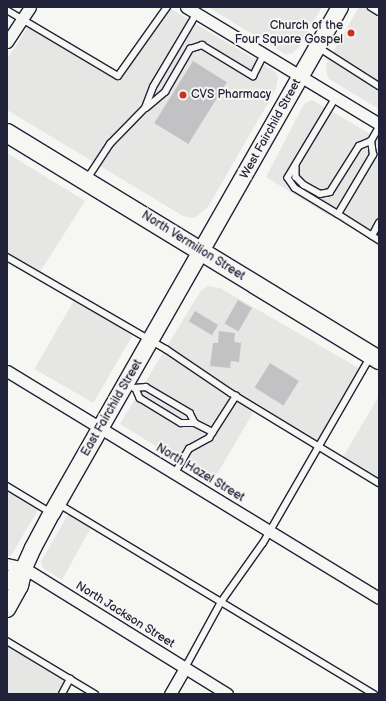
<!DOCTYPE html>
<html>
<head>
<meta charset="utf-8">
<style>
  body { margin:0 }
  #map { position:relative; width:386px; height:701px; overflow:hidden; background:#f6f6f2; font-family:"Balsamiq Sans",sans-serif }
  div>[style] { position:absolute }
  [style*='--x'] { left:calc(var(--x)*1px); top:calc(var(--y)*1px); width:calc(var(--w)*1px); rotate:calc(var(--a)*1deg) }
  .built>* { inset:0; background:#e6e6e4; transform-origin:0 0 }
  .building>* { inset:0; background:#c2c2c4; transform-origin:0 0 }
  .roads { filter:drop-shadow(1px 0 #22223b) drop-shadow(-1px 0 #22223b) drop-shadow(0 1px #22223b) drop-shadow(0 -1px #22223b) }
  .lane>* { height:5.5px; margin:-2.75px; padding:0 2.75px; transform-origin:2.75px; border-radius:2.75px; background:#f6f6f2 }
  .street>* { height:11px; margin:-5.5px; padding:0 5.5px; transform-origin:5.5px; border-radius:5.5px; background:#f6f6f2 }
  .secondary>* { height:16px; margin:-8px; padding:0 8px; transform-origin:8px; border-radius:8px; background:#f6f6f2 }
  .primary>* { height:18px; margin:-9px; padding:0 9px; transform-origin:9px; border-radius:9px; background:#f6f6f2 }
  .dots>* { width:11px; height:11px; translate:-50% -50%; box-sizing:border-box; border:2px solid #f6f6f2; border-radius:50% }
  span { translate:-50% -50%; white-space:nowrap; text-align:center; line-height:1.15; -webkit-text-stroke:4px #f6f6f2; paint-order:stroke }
  .poi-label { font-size:12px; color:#22223b }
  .right { translate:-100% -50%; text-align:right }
  .left { translate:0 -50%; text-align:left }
  .street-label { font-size:12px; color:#22223b }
  .frame { position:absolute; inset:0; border:8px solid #22223b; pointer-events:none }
</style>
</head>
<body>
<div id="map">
  <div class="built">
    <div style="clip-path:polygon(168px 7px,276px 72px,278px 78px,276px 89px,208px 207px,194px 218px,183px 216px,7px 110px,7px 59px,30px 24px,118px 76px)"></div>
    <div style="clip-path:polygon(208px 7px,322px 7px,300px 46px,293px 53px,285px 54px)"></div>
    <div style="clip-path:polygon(359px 7px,379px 7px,379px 109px,329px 79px,327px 75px,326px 64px)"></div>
    <div style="clip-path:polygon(312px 100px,379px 139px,379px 240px,343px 219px,333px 218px,266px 177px,304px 104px)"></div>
    <div style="clip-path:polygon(7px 153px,85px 201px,38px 275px,7px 257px)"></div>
    <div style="clip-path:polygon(208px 286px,220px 288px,364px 371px,320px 448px,256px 408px,211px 484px,182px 462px,120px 424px,200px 292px)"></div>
    <div style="left:76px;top:297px;width:68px;height:83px;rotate:30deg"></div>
    <div style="clip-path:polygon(379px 396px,379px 483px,341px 460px)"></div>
    <div style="clip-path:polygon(7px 486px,40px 506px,11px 556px,7px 556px)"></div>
    <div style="clip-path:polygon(70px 511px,93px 524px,62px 580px,43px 568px,41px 562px)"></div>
    <div style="clip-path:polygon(7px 641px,70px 679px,62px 694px,7px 694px)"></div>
  </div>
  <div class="building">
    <div style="left:193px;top:61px;width:40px;height:73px;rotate:32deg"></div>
    <div style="left:238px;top:300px;width:16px;height:27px;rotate:30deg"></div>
    <div style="left:195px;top:311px;width:27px;height:12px;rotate:31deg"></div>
    <div style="clip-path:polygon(219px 331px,235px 333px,234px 342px,241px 343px,239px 362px,231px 361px,230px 368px,210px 366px,213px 343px,218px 343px)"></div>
    <div style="left:270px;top:363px;width:34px;height:29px;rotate:32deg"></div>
  </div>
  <div class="roads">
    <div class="lane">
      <div style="--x:371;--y:7;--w:9;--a:32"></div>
      <div style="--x:7;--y:10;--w:129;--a:30.7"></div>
      <div style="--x:118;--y:76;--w:85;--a:-54.6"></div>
      <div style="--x:318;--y:47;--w:72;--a:32.6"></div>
      <div style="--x:336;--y:98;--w:93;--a:121"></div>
      <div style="--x:288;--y:178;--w:12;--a:55"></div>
      <div style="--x:295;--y:188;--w:50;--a:31.2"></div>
      <div style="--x:338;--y:214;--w:69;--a:-59.3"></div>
      <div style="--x:373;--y:155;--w:14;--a:-98"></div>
      <div style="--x:371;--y:141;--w:16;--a:-60"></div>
      <div style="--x:146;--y:108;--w:25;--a:-40"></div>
      <div style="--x:165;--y:92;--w:50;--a:-59.8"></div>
      <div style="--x:190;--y:49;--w:13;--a:-18"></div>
      <div style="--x:202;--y:45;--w:60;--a:31.3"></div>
      <div style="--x:253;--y:76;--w:25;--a:-63"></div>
      <div style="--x:296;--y:165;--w:12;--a:90"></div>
      <div style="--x:296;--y:177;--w:11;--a:45"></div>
      <div style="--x:304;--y:185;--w:18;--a:29"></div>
      <div style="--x:320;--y:194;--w:10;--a:-11"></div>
      <div style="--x:330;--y:192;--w:54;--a:-57.8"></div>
      <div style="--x:359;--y:146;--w:13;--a:-23"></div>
      <div style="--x:87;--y:179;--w:42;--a:-56.7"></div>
      <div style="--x:110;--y:144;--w:50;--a:-45.8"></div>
      <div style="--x:145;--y:108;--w:22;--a:-69"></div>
      <div style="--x:153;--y:87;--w:86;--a:-59.3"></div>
      <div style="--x:338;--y:214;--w:49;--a:32.4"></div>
      <div style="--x:372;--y:236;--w:15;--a:-62"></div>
      <div style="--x:7;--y:257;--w:184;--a:30.1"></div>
      <div style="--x:166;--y:349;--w:78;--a:34.1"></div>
      <div style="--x:231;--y:393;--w:173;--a:31.3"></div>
      <div style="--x:134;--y:388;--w:12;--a:-5"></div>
      <div style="--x:146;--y:387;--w:51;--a:30.6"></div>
      <div style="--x:190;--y:413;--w:11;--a:63"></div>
      <div style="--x:136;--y:389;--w:10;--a:66"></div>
      <div style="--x:140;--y:398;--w:48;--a:31.4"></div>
      <div style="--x:181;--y:423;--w:14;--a:0"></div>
      <div style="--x:195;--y:423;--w:20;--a:27"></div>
      <div style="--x:175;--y:473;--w:28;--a:-60"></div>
      <div style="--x:189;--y:449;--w:23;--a:-29"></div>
      <div style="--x:209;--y:438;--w:50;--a:-57.3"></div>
      <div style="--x:7;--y:486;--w:50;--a:31.2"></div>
      <div style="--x:59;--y:504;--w:368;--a:31.1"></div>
      <div style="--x:7;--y:641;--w:103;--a:31.1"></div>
      <div style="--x:185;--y:668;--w:75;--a:-61.4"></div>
      <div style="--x:221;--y:602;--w:72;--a:-54.6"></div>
      <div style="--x:263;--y:543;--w:214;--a:-60"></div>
      <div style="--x:62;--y:694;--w:17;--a:-62"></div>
    </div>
    <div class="street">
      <div style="--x:186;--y:7;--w:226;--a:31.2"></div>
      <div style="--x:7;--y:42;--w:42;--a:-56.7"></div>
      <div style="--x:7;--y:371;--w:436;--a:31.4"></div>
      <div style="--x:7;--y:564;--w:17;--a:13"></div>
      <div style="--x:24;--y:568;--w:239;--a:31.8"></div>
      <div style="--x:170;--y:694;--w:30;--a:-60"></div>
    </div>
    <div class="secondary">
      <div style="--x:7;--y:582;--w:22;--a:-39"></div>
      <div style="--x:7;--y:609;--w:26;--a:-61"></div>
      <div style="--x:20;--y:586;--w:18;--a:-77"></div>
      <div style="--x:24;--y:568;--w:22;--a:-66"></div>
      <div style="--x:33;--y:548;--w:40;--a:-62"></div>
      <div style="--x:52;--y:513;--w:582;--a:-60.35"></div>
    </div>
    <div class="primary">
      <div style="--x:7;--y:133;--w:436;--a:31.4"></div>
    </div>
  </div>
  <div class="dots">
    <div style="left:351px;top:33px;background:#c8321e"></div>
    <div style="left:183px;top:95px;background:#c8321e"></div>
  </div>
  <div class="poi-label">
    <span class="right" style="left:343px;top:33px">Church of the<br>Four Square Gospel</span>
    <span class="left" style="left:191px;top:95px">CVS Pharmacy</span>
  </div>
  <div class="street-label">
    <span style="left:271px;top:129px;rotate:-61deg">West Fairchild Street</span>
    <span style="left:193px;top:246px;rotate:32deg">North Vermilion Street</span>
    <span style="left:112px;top:408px;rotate:-60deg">East Fairchild Street</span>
    <span style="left:200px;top:473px;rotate:31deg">North Hazel Street</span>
    <span style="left:125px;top:615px;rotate:32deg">North Jackson Street</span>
  </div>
  <div class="frame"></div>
</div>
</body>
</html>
